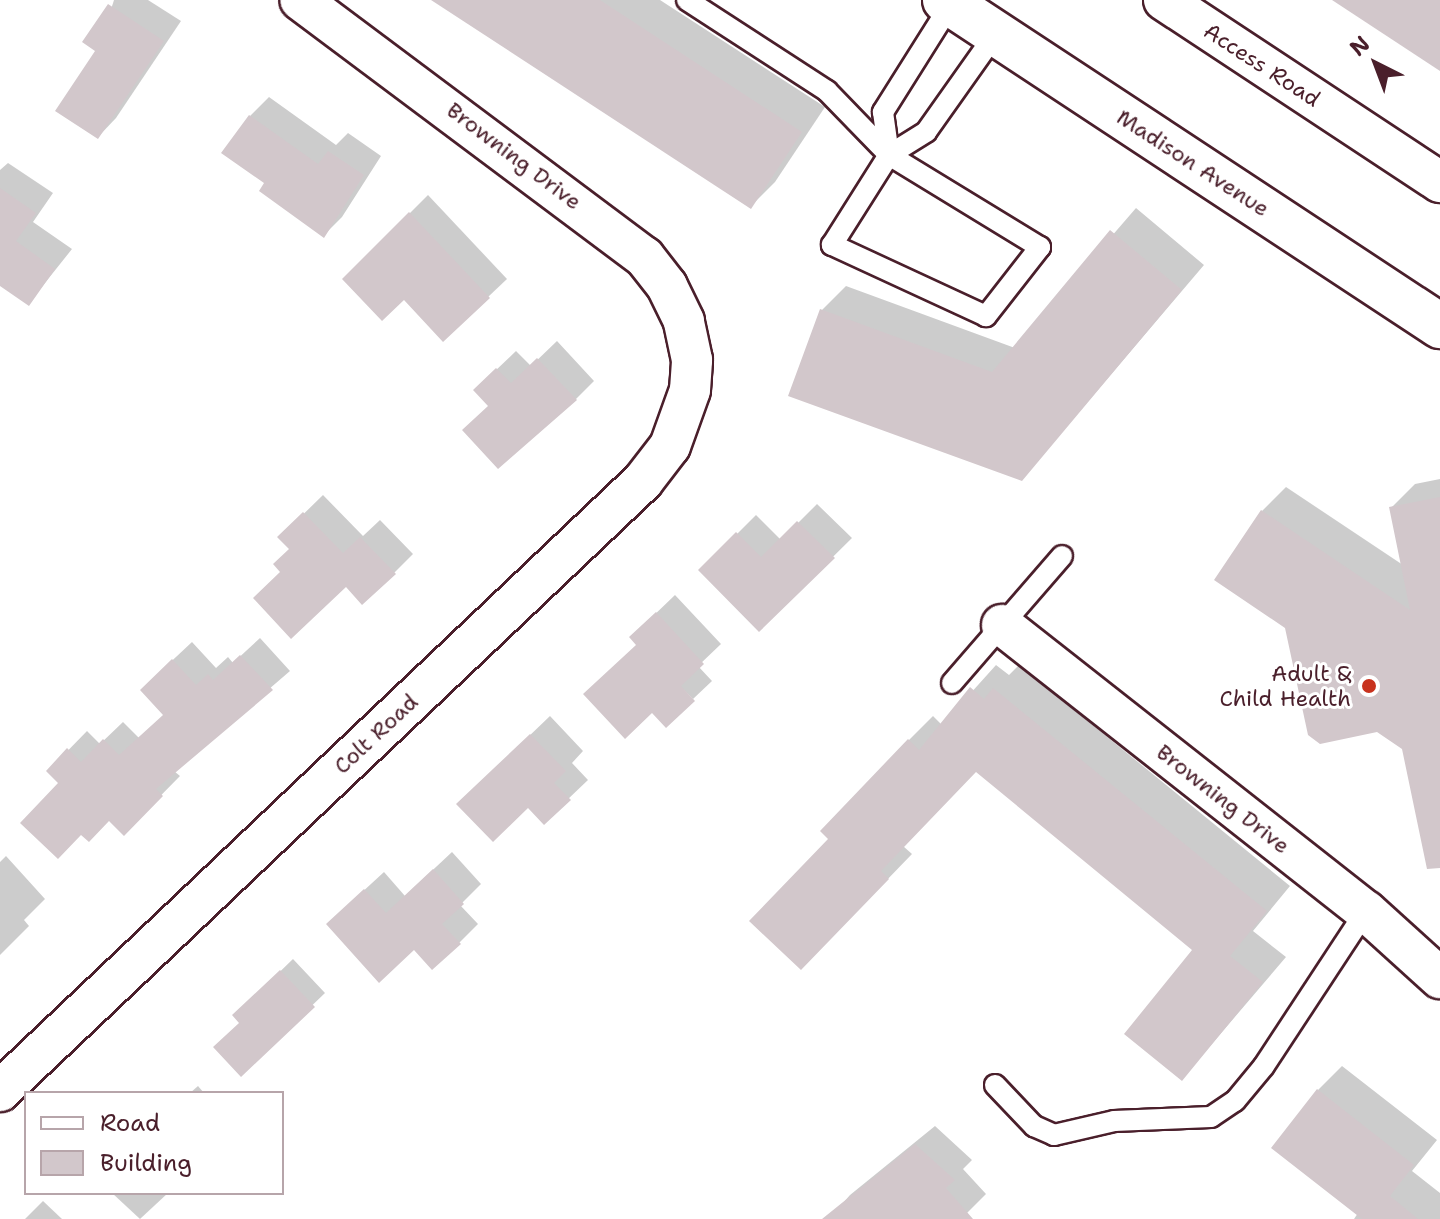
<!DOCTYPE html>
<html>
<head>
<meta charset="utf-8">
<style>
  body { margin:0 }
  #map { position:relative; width:1440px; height:1219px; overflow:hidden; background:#fff; font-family:"Shantell Sans",sans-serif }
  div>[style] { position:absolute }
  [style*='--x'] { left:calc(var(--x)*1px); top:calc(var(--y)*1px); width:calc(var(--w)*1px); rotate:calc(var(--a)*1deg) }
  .shadow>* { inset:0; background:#0003 }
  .building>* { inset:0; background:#d2c7cb }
  .roads { filter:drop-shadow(2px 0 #4a1f2b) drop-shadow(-2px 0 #4a1f2b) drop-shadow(0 2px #4a1f2b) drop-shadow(0 -2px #4a1f2b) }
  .lane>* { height:20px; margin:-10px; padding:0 10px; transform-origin:10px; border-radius:10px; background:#fff }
  .street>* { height:40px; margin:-20px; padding:0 20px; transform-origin:20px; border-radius:20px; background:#fff }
  .secondary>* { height:44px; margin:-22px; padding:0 22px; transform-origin:22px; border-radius:22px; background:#fff }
  .dots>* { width:22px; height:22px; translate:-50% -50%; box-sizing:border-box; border:4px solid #fff; border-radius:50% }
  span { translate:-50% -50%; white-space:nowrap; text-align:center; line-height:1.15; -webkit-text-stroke:6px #fff; paint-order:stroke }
  .street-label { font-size:22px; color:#4a1f2b }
  .poi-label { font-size:22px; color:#4a1f2b }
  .right { translate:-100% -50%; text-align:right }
  .legend { position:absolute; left:24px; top:1091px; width:260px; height:104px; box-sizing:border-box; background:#fff; border:2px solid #b7a5aa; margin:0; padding:10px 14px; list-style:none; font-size:24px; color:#4a1f2b }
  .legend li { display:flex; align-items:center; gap:16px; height:40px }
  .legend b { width:40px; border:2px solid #b7a5aa }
  .north { position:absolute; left:1336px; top:24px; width:80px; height:80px; -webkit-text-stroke:6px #fff; paint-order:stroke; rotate:318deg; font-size:22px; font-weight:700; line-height:32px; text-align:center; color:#4a1f2b }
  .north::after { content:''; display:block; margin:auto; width:28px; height:36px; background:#4a1f2b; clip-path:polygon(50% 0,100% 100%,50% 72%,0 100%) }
</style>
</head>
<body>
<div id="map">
  <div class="shadow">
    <div style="clip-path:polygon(114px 0,148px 0,181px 21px,116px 118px,98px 137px,98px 50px)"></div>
    <div style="clip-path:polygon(461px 0,660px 0,825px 107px,775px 182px,751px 206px)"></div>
    <div style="clip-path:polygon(269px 97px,336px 145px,348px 133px,381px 156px,342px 217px,324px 235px,250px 116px)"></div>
    <div style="clip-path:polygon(8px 163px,53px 193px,33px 222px,72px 249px,29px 303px,0 284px,0 170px)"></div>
    <div style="clip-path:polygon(428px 195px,507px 279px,488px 297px,404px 297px,344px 279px)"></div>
    <div style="clip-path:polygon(1136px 208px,1204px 265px,1022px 479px,822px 310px,846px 286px,1015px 348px)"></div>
    <div style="clip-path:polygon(557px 341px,594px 381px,576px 399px,490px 406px,494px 372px,516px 351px,531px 366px)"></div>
    <div style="clip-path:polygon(1440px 479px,1440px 855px,1404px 748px,1262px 511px,1286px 487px,1403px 565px,1391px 508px,1415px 484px)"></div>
    <div style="clip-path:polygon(323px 495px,363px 536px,380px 520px,413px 554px,394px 573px,346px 584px,283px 572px,291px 549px,280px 537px)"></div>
    <div style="clip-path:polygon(817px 504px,852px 538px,760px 629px,701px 570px,756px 515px,781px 540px)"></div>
    <div style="clip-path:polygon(675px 595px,721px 644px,698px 666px,712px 681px,693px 699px,638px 644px,650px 619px)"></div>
    <div style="clip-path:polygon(260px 638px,290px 671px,174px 771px,180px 776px,124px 833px,109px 819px,81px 832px,60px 783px,48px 771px,87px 731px,100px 744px,123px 722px,139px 738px,165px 714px,161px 671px,192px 642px,216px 668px,228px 657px,233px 663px)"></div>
    <div style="clip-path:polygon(996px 665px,1009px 675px,1019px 665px,1290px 886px,1253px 931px,1286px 957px,1182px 1079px,1194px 950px,977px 770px,903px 846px,912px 854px,825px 944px,831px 839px,909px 740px,933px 716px,942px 725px)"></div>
    <div style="clip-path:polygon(550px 716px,583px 751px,572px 763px,588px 780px,544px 822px,528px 805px,478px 785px)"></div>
    <div style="clip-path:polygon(452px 852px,481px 884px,460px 905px,478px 924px,459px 943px,414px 948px,347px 906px,384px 872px,405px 896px)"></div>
    <div style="clip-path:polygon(6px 856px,45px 899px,24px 920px,29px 926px,0 955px,0 862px)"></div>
    <div style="clip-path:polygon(293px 959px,325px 993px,241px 1074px,241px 1023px,234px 1016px)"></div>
    <div style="clip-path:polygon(1342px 1066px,1437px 1140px,1412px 1171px,1440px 1193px,1440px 1219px,1354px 1219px,1358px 1213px,1318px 1090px)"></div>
    <div style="clip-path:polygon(198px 1086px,204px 1093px,190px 1093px)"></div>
    <div style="clip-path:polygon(935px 1126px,972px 1160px,963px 1169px,986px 1194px,967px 1213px,960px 1219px,829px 1219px,850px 1195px)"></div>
    <div style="clip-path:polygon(112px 1193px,168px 1193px,140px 1219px)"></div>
    <div style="clip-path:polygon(43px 1201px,62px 1219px,25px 1219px)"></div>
  </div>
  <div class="building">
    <div style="clip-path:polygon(431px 0,600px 0,802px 132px,751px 209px)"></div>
    <div style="clip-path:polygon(1332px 0,1440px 0,1440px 71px)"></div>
    <div style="clip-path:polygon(108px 4px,164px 41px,98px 139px,55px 111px,95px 51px,82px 42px)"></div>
    <div style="clip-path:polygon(249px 115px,318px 164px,328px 151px,364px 175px,324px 238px,259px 191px,264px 183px,221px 153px)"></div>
    <div style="clip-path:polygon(0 188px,36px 213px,16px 241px,55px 269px,29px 306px,0 286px)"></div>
    <div style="clip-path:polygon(409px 212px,490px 298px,443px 342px,404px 300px,382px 321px,342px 279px)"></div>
    <div style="clip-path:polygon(1110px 230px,1182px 290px,1022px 481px,788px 396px,820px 309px,992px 372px)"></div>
    <div style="clip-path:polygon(537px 358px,577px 400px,498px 469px,462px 430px,488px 406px,473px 390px,496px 368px,511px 383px)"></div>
    <div style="clip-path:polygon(1440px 497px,1440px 868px,1427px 869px,1402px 749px,1377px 732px,1320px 744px,1308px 735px,1285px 628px,1214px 580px,1261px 510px,1410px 610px,1389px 507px)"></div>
    <div style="clip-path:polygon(303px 512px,343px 553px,360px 537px,396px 574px,362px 605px,346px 587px,291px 639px,253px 598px,280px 572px,273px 564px,289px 549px,277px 537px)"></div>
    <div style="clip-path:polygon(797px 521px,835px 558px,759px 632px,698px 570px,736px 532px,761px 557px)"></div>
    <div style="clip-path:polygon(656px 612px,704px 664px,681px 686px,695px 701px,666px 728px,652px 713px,625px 739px,583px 694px,636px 645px,629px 637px)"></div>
    <div style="clip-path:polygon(240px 655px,273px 690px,156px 789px,163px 796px,124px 836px,109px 821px,89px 842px,81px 835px,58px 859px,20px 823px,58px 783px,46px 771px,67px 748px,81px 762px,103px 739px,119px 755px,163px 715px,140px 690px,172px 659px,196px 685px,208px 674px,213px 680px)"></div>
    <div style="clip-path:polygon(970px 687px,984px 699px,993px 688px,1267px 911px,1230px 956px,1263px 982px,1182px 1081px,1124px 1034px,1192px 950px,976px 772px,881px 871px,889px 879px,801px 970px,749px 921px,828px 839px,820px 831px,908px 739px,919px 750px)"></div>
    <div style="clip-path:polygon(530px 734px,566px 771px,554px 783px,571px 800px,544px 825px,528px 808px,493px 842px,456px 804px)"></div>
    <div style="clip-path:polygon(433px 869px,464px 904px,442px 924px,461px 944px,432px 970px,414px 950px,379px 983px,326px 924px,364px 889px,386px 913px)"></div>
    <div style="clip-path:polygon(280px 970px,315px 1007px,241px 1077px,213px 1047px,239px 1023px,232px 1015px)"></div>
    <div style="clip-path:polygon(1317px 1089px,1414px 1165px,1390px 1196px,1418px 1219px,1362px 1219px,1271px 1148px)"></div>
    <div style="clip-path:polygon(915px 1144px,955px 1180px,946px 1188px,973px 1219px,822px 1219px)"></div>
  </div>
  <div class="roads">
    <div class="lane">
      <div style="--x:687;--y:0;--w:167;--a:33"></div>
      <div style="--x:827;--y:91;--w:89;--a:45.9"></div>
      <div style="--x:889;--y:155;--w:177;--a:31.4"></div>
      <div style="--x:1040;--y:247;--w:88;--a:128"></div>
      <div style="--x:986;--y:316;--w:170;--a:-155.2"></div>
      <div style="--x:832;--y:245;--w:107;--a:-57.7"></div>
      <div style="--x:951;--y:4;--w:128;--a:122.2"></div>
      <div style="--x:883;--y:112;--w:43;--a:82.1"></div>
      <div style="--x:889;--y:155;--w:44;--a:-31.9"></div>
      <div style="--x:926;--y:132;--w:121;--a:-54.7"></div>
      <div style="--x:952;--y:683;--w:168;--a:-49.1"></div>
      <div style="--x:995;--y:1085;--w:57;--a:46.4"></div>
      <div style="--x:1034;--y:1126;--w:22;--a:24"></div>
      <div style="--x:1054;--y:1135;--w:62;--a:-13.1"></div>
      <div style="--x:1114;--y:1121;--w:97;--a:-2.4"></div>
      <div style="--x:1211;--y:1117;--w:29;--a:-34"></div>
      <div style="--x:1235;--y:1101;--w:45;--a:-50.4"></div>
      <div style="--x:1264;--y:1066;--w:186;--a:-56.7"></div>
    </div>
    <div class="street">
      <div style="--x:1164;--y:0;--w:331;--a:33.4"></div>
      <div style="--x:1002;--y:625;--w:463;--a:38.2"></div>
      <div style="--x:1366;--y:911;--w:100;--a:42.2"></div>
      <div style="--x:0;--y:1091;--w:886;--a:-43.49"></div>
      <div style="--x:643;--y:481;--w:44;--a:-52.4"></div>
      <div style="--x:670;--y:446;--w:59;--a:-70.3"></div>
      <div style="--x:690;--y:390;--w:30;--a:-86"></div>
      <div style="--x:692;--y:360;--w:40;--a:-102"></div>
      <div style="--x:684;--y:321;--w:39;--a:-116"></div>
      <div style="--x:667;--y:286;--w:37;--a:-128"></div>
      <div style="--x:644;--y:257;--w:429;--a:-143.2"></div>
    </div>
    <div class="secondary">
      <div style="--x:945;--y:0;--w:593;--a:33.37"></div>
    </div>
  </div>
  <div class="dots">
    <div style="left:1369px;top:686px;background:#c8321e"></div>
  </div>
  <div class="street-label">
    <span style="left:1262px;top:65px;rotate:33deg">Access Road</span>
    <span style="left:514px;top:156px;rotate:37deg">Browning Drive</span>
    <span style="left:1193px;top:163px;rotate:33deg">Madison Avenue</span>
    <span style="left:376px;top:734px;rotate:-43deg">Colt Road</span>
    <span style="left:1223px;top:799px;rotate:38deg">Browning Drive</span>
  </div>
  <div class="poi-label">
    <span class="right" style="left:1351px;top:686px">Adult &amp;<br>Child Health</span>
  </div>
  <ul class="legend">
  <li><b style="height:10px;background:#fff"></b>Road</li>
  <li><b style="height:22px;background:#d2c7cb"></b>Building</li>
  </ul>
  <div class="north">N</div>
</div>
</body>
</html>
